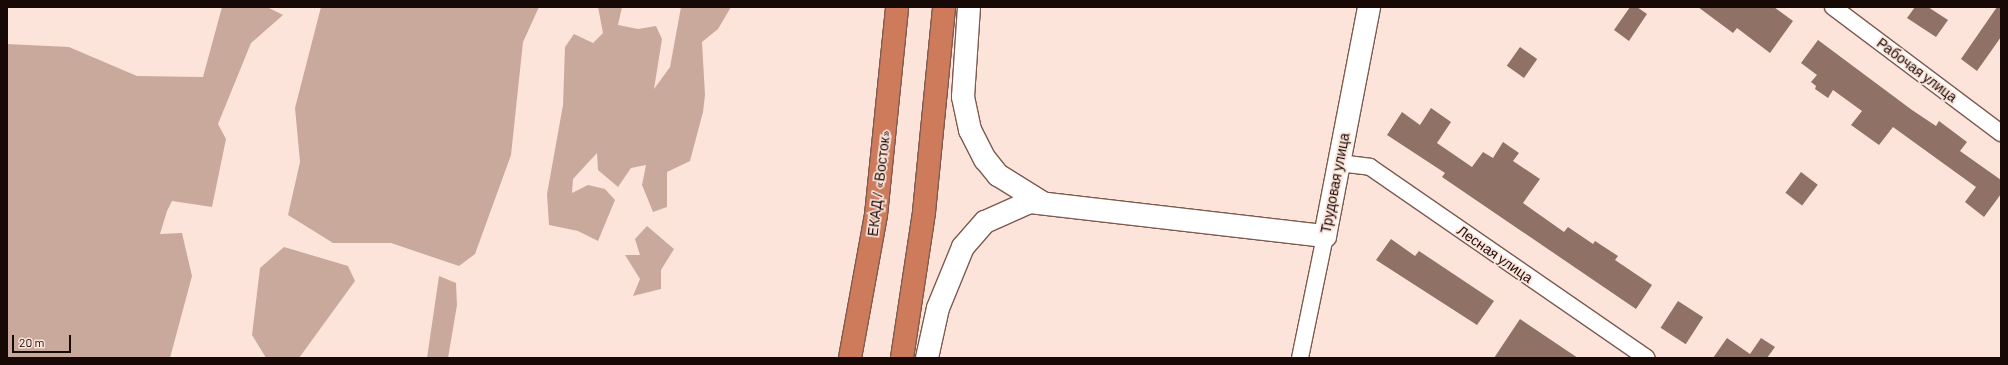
<!DOCTYPE html>
<html>
<head>
<meta charset="utf-8">
<style>
  body { margin:0 }
  #map { position:relative; width:2008px; height:365px; overflow:hidden; background:#fde4db; font-family:Barlow,sans-serif }
  div>[style] { position:absolute }
  [style*='--x'] { left:calc(var(--x)*1px); top:calc(var(--y)*1px); width:calc(var(--w)*1px); rotate:calc(var(--a)*1deg) }
  .forest>* { inset:0; background:#caa99d }
  .building>* { inset:0; background:#907166; transform-origin:0 0 }
  .roads { filter:drop-shadow(1px 0 #7d5a4e) drop-shadow(-1px 0 #7d5a4e) drop-shadow(0 1px #7d5a4e) drop-shadow(0 -1px #7d5a4e) }
  .street>* { height:16px; margin:-8px; padding:0 8px; transform-origin:8px; border-radius:8px; background:#fff }
  .secondary>* { height:22px; margin:-11px; padding:0 11px; transform-origin:11px; border-radius:11px; background:#fff }
  .highway>* { height:22px; margin:-11px; padding:0 11px; transform-origin:11px; border-radius:11px; background:#ce7b5c }
  span { translate:-50% -50%; white-space:nowrap; text-align:center; line-height:1.15; -webkit-text-stroke:3.5px #fde4db; paint-order:stroke }
  .street-label { font-size:14px; color:#170a06 }
  .frame { position:absolute; inset:0; border:8px solid #170a06; pointer-events:none }
  .scale { position:absolute; left:12px; top:335px; width:59px; height:18px; box-sizing:border-box; border:2px solid #170a06; border-top:0; padding-left:5px; font-size:12px; line-height:14px; white-space:nowrap; color:#170a06; -webkit-text-stroke:3px #fde4db; paint-order:stroke }
</style>
</head>
<body>
<div id="map">
  <div class="forest">
    <div style="clip-path:polygon(222px 7px,267px 7px,283px 15px,251px 43px,218px 124px,226px 139px,212px 207px,172px 201px,167px 211px,160px 234px,182px 233px,192px 276px,170px 358px,7px 358px,7px 44px,69px 47px,137px 76px,203px 77px)"></div>
    <div style="clip-path:polygon(321px 7px,539px 7px,523px 42px,511px 155px,475px 254px,459px 266px,391px 243px,333px 243px,288px 215px,300px 162px,295px 108px)"></div>
    <div style="clip-path:polygon(598px 7px,622px 7px,618px 25px,638px 29px,656px 26px,662px 39px,654px 89px,670px 67px,681px 7px,731px 7px,718px 29px,702px 42px,705px 95px,703px 112px,690px 161px,667px 172px,667px 207px,653px 212px,642px 185px,646px 165px,631px 168px,618px 187px,598px 170px,597px 153px,573px 179px,572px 193px,588px 185px,605px 189px,615px 200px,598px 241px,578px 231px,549px 225px,547px 194px,563px 105px,565px 47px,574px 34px,593px 43px,603px 33px)"></div>
    <div style="clip-path:polygon(647px 226px,674px 249px,661px 270px,661px 289px,633px 296px,640px 279px,625px 255px,640px 255px,635px 239px)"></div>
    <div style="clip-path:polygon(284px 247px,348px 266px,355px 281px,299px 358px,266px 358px,252px 335px,260px 268px)"></div>
    <div style="clip-path:polygon(439px 276px,456px 283px,457px 305px,448px 358px,427px 358px)"></div>
  </div>
  <div class="building">
    <div style="clip-path:polygon(1630px 7px,1637px 7px,1647px 14px,1629px 41px,1614px 30px)"></div>
    <div style="clip-path:polygon(1698px 7px,1774px 7px,1793px 21px,1770px 53px,1737px 28px,1733px 33px)"></div>
    <div style="clip-path:polygon(1915px 7px,1928px 7px,1948px 20px,1936px 37px,1907px 18px)"></div>
    <div style="clip-path:polygon(1997px 7px,2001px 7px,2001px 37px,1977px 71px,1961px 59px)"></div>
    <div style="clip-path:polygon(1818px 40px,1912px 110px,1936px 126px,1939px 121px,1967px 142px,1960px 151px,2001px 180px,2001px 194px,1984px 217px,1965px 202px,1976px 187px,1893px 127px,1879px 145px,1851px 125px,1862px 111px,1833px 90px,1828px 98px,1815px 89px,1816px 86px,1811px 82px,1817px 75px,1801px 63px)"></div>
    <div style="left:1520px;top:47px;width:21px;height:23px;rotate:35deg"></div>
    <div style="clip-path:polygon(1431px 108px,1451px 122px,1437px 143px,1472px 167px,1483px 152px,1493px 158px,1503px 142px,1519px 153px,1513px 161px,1540px 179px,1523px 203px,1564px 232px,1568px 227px,1593px 244px,1595px 241px,1618px 256px,1615px 260px,1652px 285px,1636px 309px,1442px 177px,1445px 173px,1387px 135px,1402px 112px,1420px 125px)"></div>
    <div style="left:1801px;top:172px;width:21px;height:26px;rotate:37deg"></div>
    <div style="clip-path:polygon(1391px 239px,1415px 256px,1419px 251px,1494px 301px,1477px 325px,1376px 260px)"></div>
    <div style="left:1678px;top:301px;width:30px;height:32px;rotate:33deg"></div>
    <div style="clip-path:polygon(1520px 319px,1563px 348px,1578px 358px,1494px 358px)"></div>
    <div style="clip-path:polygon(1727px 338px,1750px 354px,1761px 338px,1775px 347px,1767px 358px,1713px 358px)"></div>
  </div>
  <div class="roads">
    <div class="street">
      <div style="--x:1833;--y:7;--w:210;--a:36.9"></div>
      <div style="--x:1339;--y:163;--w:31;--a:7"></div>
      <div style="--x:1370;--y:167;--w:336;--a:34.6"></div>
      <div style="--x:1300;--y:358;--w:125;--a:-78.4"></div>
    </div>
    <div class="secondary">
      <div style="--x:969;--y:7;--w:90;--a:93.8"></div>
      <div style="--x:963;--y:97;--w:34;--a:78"></div>
      <div style="--x:970;--y:130;--w:33;--a:63"></div>
      <div style="--x:985;--y:159;--w:21;--a:51"></div>
      <div style="--x:998;--y:175;--w:53;--a:31.9"></div>
      <div style="--x:927;--y:358;--w:51;--a:-77.6"></div>
      <div style="--x:938;--y:308;--w:66;--a:-67.7"></div>
      <div style="--x:963;--y:247;--w:33;--a:-49"></div>
      <div style="--x:985;--y:222;--w:49;--a:-24"></div>
      <div style="--x:1030;--y:202;--w:297;--a:6.6"></div>
      <div style="--x:1325;--y:236;--w:233;--a:-79.1"></div>
    </div>
    <div class="highway">
      <div style="--x:850;--y:358;--w:145;--a:-79.7"></div>
      <div style="--x:876;--y:215;--w:209;--a:-84.2"></div>
      <div style="--x:902;--y:358;--w:148;--a:-81.4"></div>
      <div style="--x:924;--y:212;--w:206;--a:-84.4"></div>
    </div>
  </div>
  <div class="street-label">
    <span style="left:1917px;top:70px;rotate:37deg">Рабочая улица</span>
    <span style="left:879px;top:183px;rotate:-83deg">ЕКАД / «Восток»</span>
    <span style="left:1335px;top:183px;rotate:-79deg">Трудовая улица</span>
    <span style="left:1495px;top:254px;rotate:35deg">Лесная улица</span>
  </div>
  <div class="frame"></div>
  <div class="scale">20 m</div>
</div>
</body>
</html>
